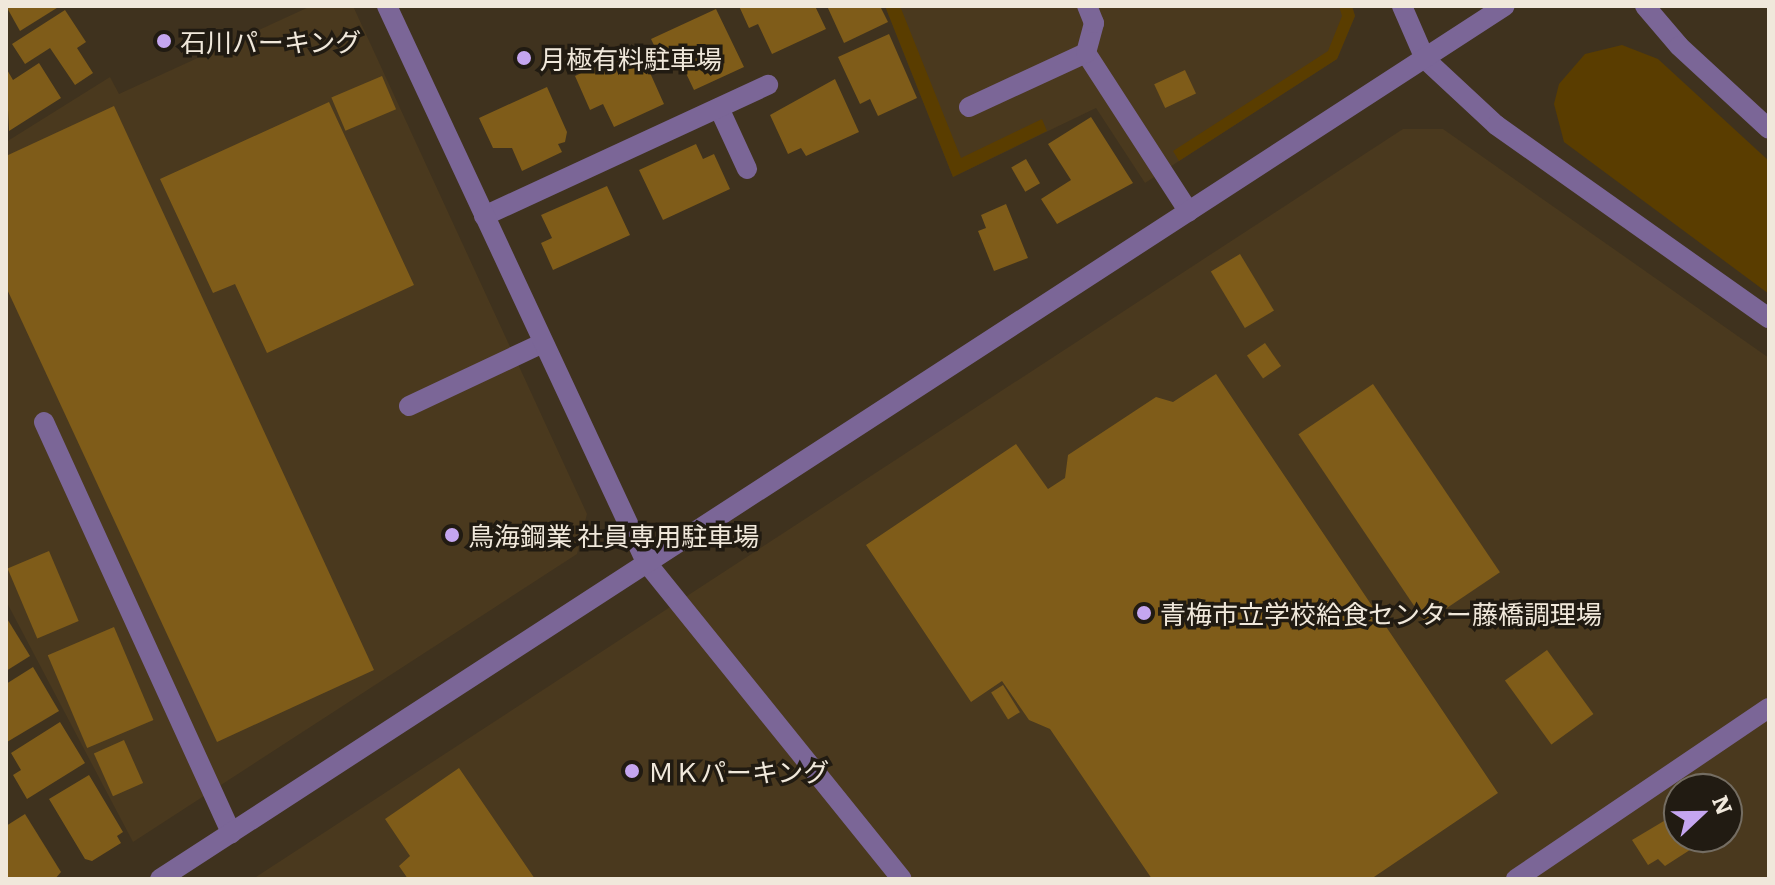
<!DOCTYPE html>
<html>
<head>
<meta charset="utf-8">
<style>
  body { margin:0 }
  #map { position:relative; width:1775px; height:885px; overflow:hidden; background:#3f321e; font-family:Literata,"Noto Sans JP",serif }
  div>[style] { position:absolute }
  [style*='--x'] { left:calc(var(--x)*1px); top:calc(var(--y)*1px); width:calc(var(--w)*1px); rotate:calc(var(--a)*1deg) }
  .built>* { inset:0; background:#4a391e }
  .green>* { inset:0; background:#5a3d00 }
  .building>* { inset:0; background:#7f5c19; transform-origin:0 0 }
  .service>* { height:20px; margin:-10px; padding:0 10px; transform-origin:10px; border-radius:10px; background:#7b6697 }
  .minor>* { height:20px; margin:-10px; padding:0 10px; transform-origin:10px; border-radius:10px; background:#7b6697 }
  .tertiary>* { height:20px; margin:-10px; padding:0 10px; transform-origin:10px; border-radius:10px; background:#7b6697 }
  .dots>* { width:22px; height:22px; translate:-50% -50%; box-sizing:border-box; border:4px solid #211b12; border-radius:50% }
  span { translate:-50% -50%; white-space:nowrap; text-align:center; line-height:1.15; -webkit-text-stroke:7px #211b12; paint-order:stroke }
  .poi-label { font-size:26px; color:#f0e8db }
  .left { translate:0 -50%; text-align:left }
  .frame { position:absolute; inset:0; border:8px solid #f0e8db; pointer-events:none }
  .north { position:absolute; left:1663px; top:773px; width:80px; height:80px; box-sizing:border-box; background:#211b12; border:2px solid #746d62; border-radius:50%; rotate:68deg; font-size:22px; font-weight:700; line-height:32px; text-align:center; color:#f0e8db }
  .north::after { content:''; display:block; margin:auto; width:28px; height:36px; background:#c5a6f0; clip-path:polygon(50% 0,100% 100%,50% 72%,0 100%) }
</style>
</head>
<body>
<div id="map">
  <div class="built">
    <div style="clip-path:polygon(311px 6px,353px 6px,587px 514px,577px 554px,133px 842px,6px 601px,6px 142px,110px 77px,119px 94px)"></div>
    <div style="clip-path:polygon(885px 6px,1352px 6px,1355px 16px,1337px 59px,1145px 183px,1096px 108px,953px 177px)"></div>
    <div style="clip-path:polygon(evenodd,1403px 129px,1443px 129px,1769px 358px,1769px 879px,253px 879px,1403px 129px,1679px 789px,1727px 789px,1727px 837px,1679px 837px,1679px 789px)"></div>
  </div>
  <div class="green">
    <div style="clip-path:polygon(885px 6px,900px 6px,961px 158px,1042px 119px,1047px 131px,953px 177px)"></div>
    <div style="clip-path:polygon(1339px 6px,1352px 6px,1355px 16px,1337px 59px,1179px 161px,1173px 151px,1328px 51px,1342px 16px)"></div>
    <div style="clip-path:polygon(1622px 45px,1658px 59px,1769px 161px,1769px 294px,1564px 142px,1554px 104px,1559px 84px,1585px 54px)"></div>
  </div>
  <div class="building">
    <div style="clip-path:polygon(6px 6px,60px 6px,20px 31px)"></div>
    <div style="clip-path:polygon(739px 6px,815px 6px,826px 29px,772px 54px,758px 24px,749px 28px)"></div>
    <div style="clip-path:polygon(827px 6px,880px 6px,888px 22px,844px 43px)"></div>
    <div style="clip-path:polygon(716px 9px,744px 67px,694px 90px,682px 65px,667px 72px,651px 39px)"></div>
    <div style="clip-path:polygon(65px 10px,86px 42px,77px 48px,93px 73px,75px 85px,50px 48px,25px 64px,12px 44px)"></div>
    <div style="clip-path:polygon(889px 34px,917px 98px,878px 116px,870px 99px,860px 104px,838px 57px)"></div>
    <div style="clip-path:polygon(638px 46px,664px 104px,614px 127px,603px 104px,590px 110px,575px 76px)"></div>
    <div style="clip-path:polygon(39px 63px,61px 98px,9px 131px,6px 68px,13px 80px)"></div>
    <div style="left:1185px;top:70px;width:26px;height:34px;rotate:65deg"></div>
    <div style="left:382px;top:76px;width:36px;height:55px;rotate:67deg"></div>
    <div style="clip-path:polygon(835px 79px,859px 132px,806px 156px,801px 148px,788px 154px,770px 115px)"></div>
    <div style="clip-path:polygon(547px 87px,567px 132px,565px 142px,558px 144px,562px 152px,522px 171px,512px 148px,493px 148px,479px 118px)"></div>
    <div style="clip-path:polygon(329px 102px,414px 285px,267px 353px,235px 284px,213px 293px,160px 179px)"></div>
    <div style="clip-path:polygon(114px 106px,374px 670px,217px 742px,6px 287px,6px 156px)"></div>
    <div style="clip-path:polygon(1091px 117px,1133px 183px,1057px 224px,1041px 199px,1071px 180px,1048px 144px)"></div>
    <div style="clip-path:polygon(696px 144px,703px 159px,714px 154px,730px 189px,663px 220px,639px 170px)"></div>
    <div style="left:1026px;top:159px;width:28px;height:17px;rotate:60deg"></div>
    <div style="clip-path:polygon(607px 186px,630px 235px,553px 270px,541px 243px,552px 238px,541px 215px)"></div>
    <div style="clip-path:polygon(1006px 204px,1028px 258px,994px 271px,978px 231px,986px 228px,981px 215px)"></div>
    <div style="left:1240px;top:254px;width:66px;height:34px;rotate:59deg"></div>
    <div style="left:1265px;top:343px;width:28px;height:22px;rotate:55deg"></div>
    <div style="clip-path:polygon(1216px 374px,1498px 793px,1371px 879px,1152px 879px,1050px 729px,1029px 720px,1002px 681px,971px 702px,866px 545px,1016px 444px,1048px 489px,1065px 478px,1068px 455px,1156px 397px,1173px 402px)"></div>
    <div style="left:1373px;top:384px;width:227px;height:90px;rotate:56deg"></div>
    <div style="left:49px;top:551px;width:76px;height:45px;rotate:67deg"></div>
    <div style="clip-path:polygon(6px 617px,30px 656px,6px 671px)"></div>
    <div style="left:114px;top:627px;width:101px;height:72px;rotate:67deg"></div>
    <div style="left:1547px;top:650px;width:79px;height:52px;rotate:54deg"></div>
    <div style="clip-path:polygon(33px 667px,59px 711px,7px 742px,6px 684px)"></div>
    <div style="left:1003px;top:685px;width:32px;height:14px;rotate:58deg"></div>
    <div style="clip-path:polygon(60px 722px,85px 763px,27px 799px,13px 775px,21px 770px,11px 753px)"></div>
    <div style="left:124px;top:740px;width:47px;height:33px;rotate:66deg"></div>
    <div style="clip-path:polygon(459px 768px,535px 879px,408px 879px,399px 866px,410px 856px,385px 819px)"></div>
    <div style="clip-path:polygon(89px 775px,123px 832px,117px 836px,121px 843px,92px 861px,85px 859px,49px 799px)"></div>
    <div style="clip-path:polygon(1679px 812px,1679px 837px,1710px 837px,1665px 866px,1658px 859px,1648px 865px,1632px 840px)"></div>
    <div style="clip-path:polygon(25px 814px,61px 872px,55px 879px,6px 879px,6px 826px)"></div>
  </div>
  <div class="service">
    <div style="--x:1086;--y:53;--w:189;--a:57.1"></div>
    <div style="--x:969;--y:107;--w:129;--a:-24.8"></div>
    <div style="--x:1086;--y:53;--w:31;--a:-75"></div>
    <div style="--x:1094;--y:23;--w:18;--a:-112"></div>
    <div style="--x:719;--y:108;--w:67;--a:65.3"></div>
    <div style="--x:484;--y:216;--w:313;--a:-24.8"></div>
    <div style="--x:409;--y:406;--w:148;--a:-25.2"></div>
    <div style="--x:44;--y:422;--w:452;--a:65.5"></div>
  </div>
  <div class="minor">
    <div style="--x:387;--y:6;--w:613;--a:65.02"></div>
    <div style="--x:646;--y:562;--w:407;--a:51.1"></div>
    <div style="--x:1516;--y:879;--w:305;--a:-34.1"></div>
  </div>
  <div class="tertiary">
    <div style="--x:1402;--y:6;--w:58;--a:66.5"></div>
    <div style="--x:1425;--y:59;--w:97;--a:42.9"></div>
    <div style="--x:1496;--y:125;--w:334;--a:35.3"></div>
    <div style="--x:1645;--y:6;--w:52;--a:49.6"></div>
    <div style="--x:1679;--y:46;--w:122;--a:42.7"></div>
    <div style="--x:160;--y:879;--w:1603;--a:-32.99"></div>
  </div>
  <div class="dots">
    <div style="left:164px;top:41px;background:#c5a6f0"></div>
    <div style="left:524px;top:58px;background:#c5a6f0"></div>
    <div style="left:452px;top:535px;background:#c5a6f0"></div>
    <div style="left:1144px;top:613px;background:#c5a6f0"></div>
    <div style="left:632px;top:771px;background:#c5a6f0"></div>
  </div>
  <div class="poi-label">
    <span class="left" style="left:180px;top:41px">石川パーキング</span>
    <span class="left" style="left:540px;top:58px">月極有料駐車場</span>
    <span class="left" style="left:468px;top:535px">鳥海鋼業 社員専用駐車場</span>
    <span class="left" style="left:1160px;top:613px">青梅市立学校給食センター藤橋調理場</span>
    <span class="left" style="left:648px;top:771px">ＭＫパーキング</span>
  </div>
  <div class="frame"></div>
  <div class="north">N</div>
</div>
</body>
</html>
